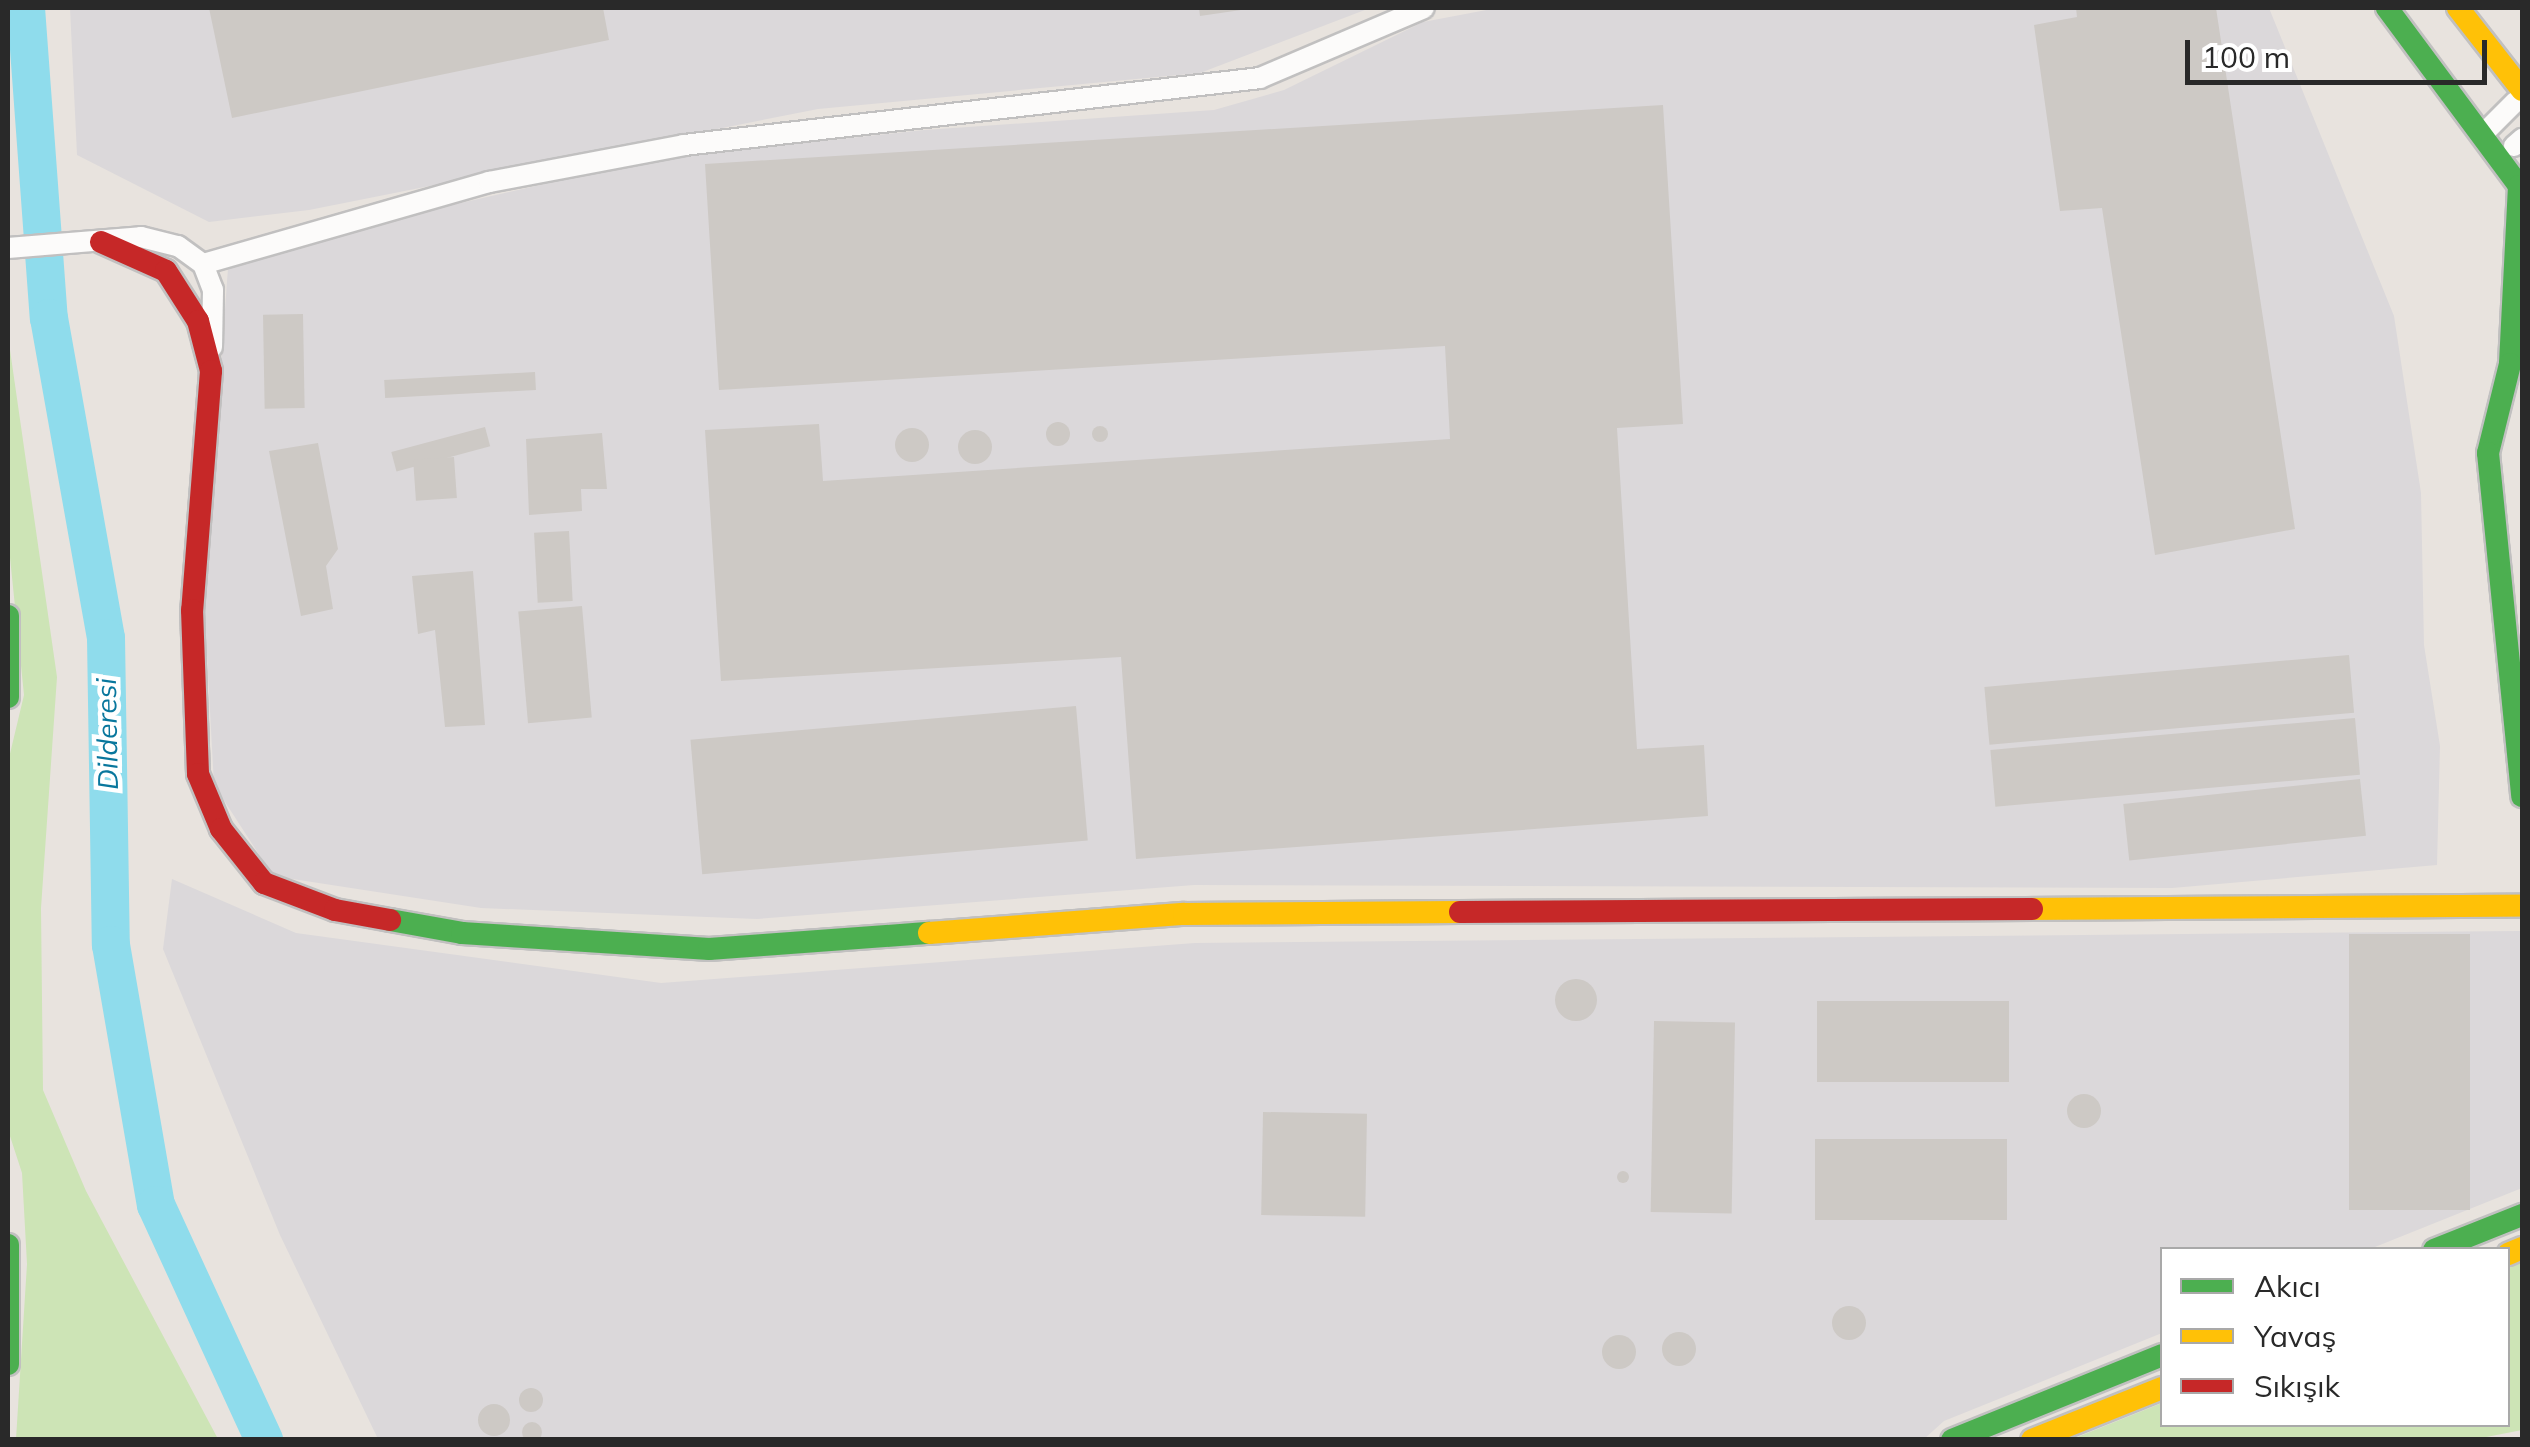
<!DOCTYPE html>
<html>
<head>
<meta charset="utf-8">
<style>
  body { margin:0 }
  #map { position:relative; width:2530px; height:1447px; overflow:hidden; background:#e8e3de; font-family:Mulish,sans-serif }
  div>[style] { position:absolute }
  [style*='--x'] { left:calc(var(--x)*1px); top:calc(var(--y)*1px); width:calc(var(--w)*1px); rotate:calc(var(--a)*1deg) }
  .industrial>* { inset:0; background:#dbd8da }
  .green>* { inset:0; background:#cde4b6 }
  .river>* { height:38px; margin:-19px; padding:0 19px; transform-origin:19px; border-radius:19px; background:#8fdcec }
  .building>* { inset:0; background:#cdc9c5; transform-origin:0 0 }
  .round { border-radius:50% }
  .roads { filter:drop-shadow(2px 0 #c1c0c0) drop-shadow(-2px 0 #c1c0c0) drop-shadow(0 2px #c1c0c0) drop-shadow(0 -2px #c1c0c0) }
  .street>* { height:20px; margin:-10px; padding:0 10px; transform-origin:10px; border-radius:10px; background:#fcfbfa }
  .fast>* { height:22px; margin:-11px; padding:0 11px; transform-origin:11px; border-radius:11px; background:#4caf50 }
  .slow>* { height:22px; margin:-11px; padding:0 11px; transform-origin:11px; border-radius:11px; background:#ffc107 }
  .jam>* { height:22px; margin:-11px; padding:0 11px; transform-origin:11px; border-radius:11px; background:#c62828 }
  span { translate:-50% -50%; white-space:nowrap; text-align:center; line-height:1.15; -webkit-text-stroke:9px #fff; paint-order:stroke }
  .water-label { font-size:28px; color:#09779d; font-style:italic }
  .frame { position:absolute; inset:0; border:10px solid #292929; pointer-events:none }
  .legend { position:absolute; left:2160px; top:1247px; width:350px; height:180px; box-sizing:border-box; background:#fff; border:2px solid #a9a9a9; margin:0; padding:12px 18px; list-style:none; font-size:30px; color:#292929 }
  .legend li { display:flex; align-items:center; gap:20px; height:50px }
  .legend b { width:50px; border:2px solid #a9a9a9 }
  .scale { position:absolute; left:2185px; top:40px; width:302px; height:45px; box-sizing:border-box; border:5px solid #292929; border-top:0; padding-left:12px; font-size:30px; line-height:35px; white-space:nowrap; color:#292929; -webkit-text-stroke:8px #fff; paint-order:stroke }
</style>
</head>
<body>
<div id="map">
  <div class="industrial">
    <div style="clip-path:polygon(70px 8px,1370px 8px,1200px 73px,818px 109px,309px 210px,209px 222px,77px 155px)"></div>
    <div style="clip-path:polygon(1497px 8px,2269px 8px,2394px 316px,2421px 493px,2424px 645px,2440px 746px,2437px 865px,2172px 888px,1194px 885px,757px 919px,481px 908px,273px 876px,214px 785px,204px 600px,228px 268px,443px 207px,654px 159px,924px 130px,1214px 110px,1284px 90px,1423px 22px)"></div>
    <div style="clip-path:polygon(172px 879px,296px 933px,661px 983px,1195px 943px,2520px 931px,2522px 1188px,2370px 1249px,2162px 1250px,2162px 1333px,1944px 1421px,1924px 1439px,378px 1439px,280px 1235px,163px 949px)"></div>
  </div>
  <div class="green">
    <div style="clip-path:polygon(8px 336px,57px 677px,41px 908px,43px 1090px,86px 1191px,218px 1439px,16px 1439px,27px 1264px,22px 1173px,8px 1130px,8px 762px,24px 695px,8px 538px)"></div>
    <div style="clip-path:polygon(2522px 1261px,2522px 1430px,2471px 1440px,2070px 1440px,2162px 1403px,2162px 1424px,2508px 1424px,2508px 1267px)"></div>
  </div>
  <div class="river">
    <div style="--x:26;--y:8;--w:311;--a:85.8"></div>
    <div style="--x:49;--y:318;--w:325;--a:79.9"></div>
    <div style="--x:106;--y:638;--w:307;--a:89.1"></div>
    <div style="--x:111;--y:945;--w:264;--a:80.2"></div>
    <div style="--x:156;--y:1205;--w:259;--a:65.3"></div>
  </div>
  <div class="building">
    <div style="clip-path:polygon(209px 8px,603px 8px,609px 40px,232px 118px)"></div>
    <div style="clip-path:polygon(1199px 8px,1241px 8px,1241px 10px,1200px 16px)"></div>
    <div style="clip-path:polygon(2076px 8px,2216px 8px,2295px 529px,2155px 555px,2102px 208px,2060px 211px,2034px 25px,2077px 17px)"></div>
    <div style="clip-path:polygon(1663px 105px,1683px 424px,1617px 428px,1637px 749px,1704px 745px,1708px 816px,1136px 859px,1121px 657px,721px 681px,705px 430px,819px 424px,823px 481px,1450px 439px,1445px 346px,719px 390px,705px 164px)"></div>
    <div style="left:303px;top:314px;width:94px;height:40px;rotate:89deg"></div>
    <div style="left:535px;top:372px;width:18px;height:151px;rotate:87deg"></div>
    <div class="round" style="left:1046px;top:422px;width:24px;height:24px"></div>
    <div class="round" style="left:1092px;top:426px;width:16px;height:16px"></div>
    <div style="left:485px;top:427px;width:20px;height:97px;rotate:75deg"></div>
    <div class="round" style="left:895px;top:428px;width:34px;height:34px"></div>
    <div class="round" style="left:958px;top:430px;width:34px;height:34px"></div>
    <div style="clip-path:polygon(602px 433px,607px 489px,581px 489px,582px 511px,529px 515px,526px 439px)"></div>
    <div style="clip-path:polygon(318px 443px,338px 549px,326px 566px,333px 609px,301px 616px,269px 451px)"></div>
    <div style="left:454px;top:457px;width:41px;height:41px;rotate:86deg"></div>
    <div style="left:569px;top:531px;width:70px;height:35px;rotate:87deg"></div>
    <div style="clip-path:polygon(473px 571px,485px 725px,445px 727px,435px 630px,418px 634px,412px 576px)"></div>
    <div style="left:582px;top:606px;width:112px;height:64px;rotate:85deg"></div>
    <div style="left:2349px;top:655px;width:58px;height:366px;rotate:85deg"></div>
    <div style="left:1076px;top:706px;width:135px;height:387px;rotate:85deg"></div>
    <div style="left:2355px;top:718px;width:57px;height:366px;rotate:85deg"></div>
    <div style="left:2360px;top:779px;width:57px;height:238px;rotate:84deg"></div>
    <div style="left:2349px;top:934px;width:121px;height:276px"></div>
    <div class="round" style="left:1555px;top:979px;width:42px;height:42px"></div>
    <div style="left:2009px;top:1001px;width:81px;height:192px;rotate:90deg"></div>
    <div style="left:1654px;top:1021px;width:81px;height:191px;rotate:1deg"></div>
    <div class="round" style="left:2067px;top:1094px;width:34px;height:34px"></div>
    <div style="left:1263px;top:1112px;width:104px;height:103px;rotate:1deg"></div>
    <div style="left:2007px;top:1139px;width:81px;height:192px;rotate:90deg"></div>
    <div class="round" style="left:1617px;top:1171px;width:12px;height:12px"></div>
    <div class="round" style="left:1832px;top:1306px;width:34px;height:34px"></div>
    <div class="round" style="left:1662px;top:1332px;width:34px;height:34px"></div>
    <div class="round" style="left:1602px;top:1335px;width:34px;height:34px"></div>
    <div class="round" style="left:519px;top:1388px;width:24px;height:24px"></div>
    <div class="round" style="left:478px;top:1404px;width:32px;height:32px"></div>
    <div class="round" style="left:522px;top:1422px;width:20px;height:20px"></div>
  </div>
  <div class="roads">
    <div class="street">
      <div style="--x:2482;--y:135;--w:47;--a:-45"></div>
      <div style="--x:2514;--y:146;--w:11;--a:-41"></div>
      <div style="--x:8;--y:248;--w:133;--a:-4.7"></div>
      <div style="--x:141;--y:237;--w:38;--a:14"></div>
      <div style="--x:178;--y:246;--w:31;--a:36"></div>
      <div style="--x:203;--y:264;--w:28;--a:69"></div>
      <div style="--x:213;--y:290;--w:57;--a:91"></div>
      <div style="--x:203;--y:264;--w:298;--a:-16"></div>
      <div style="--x:489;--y:182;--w:198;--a:-10.7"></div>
      <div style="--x:684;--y:145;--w:580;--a:-6.63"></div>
      <div style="--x:1260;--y:78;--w:178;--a:-23.1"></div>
    </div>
    <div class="fast">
      <div style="--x:2387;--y:8;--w:222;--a:53.4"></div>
      <div style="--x:2519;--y:186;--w:178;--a:92.9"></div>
      <div style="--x:2510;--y:364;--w:92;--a:103.9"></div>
      <div style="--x:2488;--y:453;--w:345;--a:84.3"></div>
      <div style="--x:8;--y:616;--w:81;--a:90"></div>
      <div style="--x:390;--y:920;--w:73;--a:10.2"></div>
      <div style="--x:462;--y:933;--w:248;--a:3.7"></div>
      <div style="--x:709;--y:949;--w:221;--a:-4.2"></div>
      <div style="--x:8;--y:1245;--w:119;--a:90"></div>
      <div style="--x:2434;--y:1250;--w:95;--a:-21.7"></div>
      <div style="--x:1952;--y:1440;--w:227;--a:-22"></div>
    </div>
    <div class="slow">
      <div style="--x:2458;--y:8;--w:104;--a:52"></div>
      <div style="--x:2032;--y:909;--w:490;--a:-0.4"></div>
      <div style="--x:929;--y:933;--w:256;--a:-4.3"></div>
      <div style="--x:1184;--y:914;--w:276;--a:-0.4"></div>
      <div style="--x:2508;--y:1254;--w:15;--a:-23"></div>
      <div style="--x:2032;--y:1440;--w:140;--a:-21.8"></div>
    </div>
    <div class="jam">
      <div style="--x:101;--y:242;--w:71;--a:24"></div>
      <div style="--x:166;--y:271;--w:59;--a:57.4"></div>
      <div style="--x:198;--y:321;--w:52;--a:75.4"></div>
      <div style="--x:211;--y:371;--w:240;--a:94.5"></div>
      <div style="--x:192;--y:610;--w:164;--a:87.9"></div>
      <div style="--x:198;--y:774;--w:60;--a:67.3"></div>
      <div style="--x:221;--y:829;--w:69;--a:51.5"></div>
      <div style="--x:264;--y:883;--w:76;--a:20.8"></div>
      <div style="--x:335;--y:910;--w:56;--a:10.3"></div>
      <div style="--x:1460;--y:912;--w:572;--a:-0.3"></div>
    </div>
  </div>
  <div class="water-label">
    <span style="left:107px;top:734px;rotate:-91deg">Dilderesi</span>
  </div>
  <div class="frame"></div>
  <ul class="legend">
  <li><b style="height:12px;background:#4caf50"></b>Akıcı</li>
  <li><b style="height:12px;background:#ffc107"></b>Yavaş</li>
  <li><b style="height:12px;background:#c62828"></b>Sıkışık</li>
  </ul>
  <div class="scale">100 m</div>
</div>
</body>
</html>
